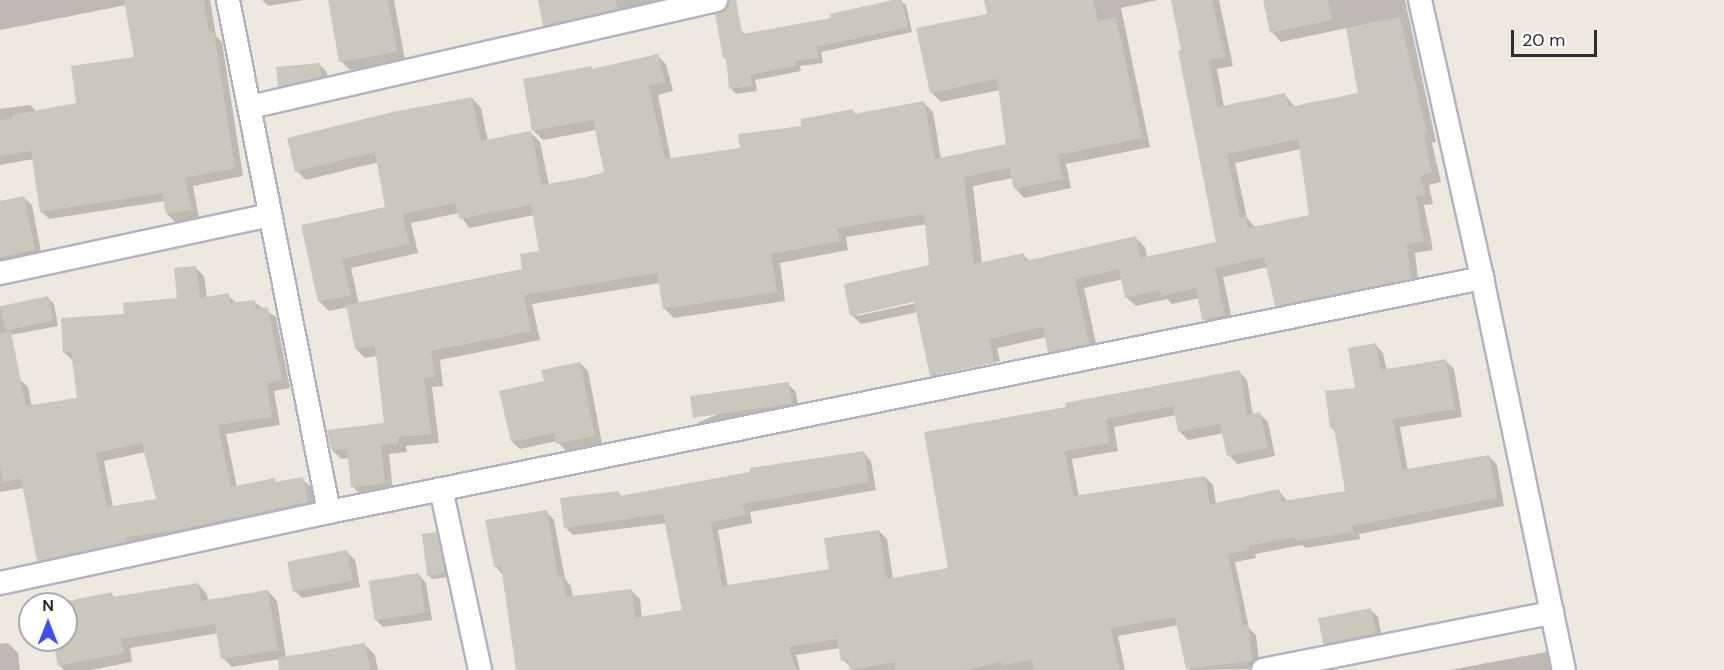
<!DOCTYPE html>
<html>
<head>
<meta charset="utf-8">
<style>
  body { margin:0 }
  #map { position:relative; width:1724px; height:670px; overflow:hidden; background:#eee9df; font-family:"DM Sans",sans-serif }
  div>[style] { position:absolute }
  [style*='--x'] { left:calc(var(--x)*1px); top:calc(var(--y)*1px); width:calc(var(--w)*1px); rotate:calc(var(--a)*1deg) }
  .shadow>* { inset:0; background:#0003 }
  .building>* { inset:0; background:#cac7bd; transform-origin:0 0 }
  .roads { filter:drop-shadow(2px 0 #b3b3c0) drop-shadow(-2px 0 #b3b3c0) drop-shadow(0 2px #b3b3c0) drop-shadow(0 -2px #b3b3c0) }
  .street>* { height:22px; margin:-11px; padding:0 11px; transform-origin:11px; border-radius:11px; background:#fff }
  span { translate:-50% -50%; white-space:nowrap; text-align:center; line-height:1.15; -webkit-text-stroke:4.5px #fff; paint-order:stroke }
  .north { position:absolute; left:18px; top:592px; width:60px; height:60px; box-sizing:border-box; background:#fff; border:2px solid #ababab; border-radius:50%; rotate:0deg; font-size:16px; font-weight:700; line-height:24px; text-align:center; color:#2d2d2d }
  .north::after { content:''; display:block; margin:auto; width:21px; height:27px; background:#3b4eff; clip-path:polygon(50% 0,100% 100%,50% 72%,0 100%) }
  .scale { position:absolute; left:1511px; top:30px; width:86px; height:27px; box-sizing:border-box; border:3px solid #2d2d2d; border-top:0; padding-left:8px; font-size:18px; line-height:21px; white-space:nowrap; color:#2d2d2d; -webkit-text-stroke:4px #fff; paint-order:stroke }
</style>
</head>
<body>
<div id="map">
  <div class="shadow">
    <div style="clip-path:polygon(0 0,210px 0,216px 36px,222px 42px,243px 176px,193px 186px,199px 217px,175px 222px,167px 214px,165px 201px,49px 219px,41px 211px,34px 159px,0 165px,0 109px,30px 105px,37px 112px,78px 104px,136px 58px,126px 5px,0 30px)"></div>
    <div style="clip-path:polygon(262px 0,304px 0,268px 6px)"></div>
    <div style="clip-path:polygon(329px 0,394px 0,405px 60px,350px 70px,341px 61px)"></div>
    <div style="clip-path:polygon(539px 0,671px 0,553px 34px,544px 25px)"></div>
    <div style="clip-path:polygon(900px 0,906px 5px,912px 32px,821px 52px,823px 63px,800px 66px,801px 71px,755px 80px,757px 91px,736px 94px,731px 88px,727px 60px,724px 57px,740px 29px,746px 35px,833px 19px)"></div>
    <div style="clip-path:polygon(evenodd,985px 0,1158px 0,1121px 8px,1150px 147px,1066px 164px,1071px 188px,1024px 198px,1015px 188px,1013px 178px,973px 186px,982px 263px,1023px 255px,1030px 261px,1136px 238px,1145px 247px,1147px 258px,1218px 243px,1172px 0,1219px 0,1233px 66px,1217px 69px,1224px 107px,1284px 94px,1295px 107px,1360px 94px,1347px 28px,1281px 42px,1272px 32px,1265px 0,1405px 0,1436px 142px,1432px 143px,1441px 182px,1429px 185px,1433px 204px,1424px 205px,1433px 250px,1415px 253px,1419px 288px,1286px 315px,1277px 305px,1268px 267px,1223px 277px,1233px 324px,1213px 328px,1204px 319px,1200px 298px,1172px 304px,1167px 299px,1136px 306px,1126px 297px,1123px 279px,1084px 288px,1098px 353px,1059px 361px,1050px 351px,1047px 337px,997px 348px,1000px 361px,936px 374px,936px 377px,1000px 363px,1002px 372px,940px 385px,931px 376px,918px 312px,861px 324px,852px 315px,931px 266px,927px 224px,846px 237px,848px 250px,780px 263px,785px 301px,674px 318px,664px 308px,660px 283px,532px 304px,540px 340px,440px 360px,443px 386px,432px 387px,439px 443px,406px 446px,407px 452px,389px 454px,393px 492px,362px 496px,353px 487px,349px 458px,341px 459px,332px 450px,386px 425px,377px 356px,365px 358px,356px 349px,348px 307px,329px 311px,320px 302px,303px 226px,387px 208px,379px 162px,306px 180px,297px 171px,472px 98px,481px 108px,488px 141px,531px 133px,540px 142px,549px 185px,606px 173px,596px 130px,543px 140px,534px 131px,591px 68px,594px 71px,657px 55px,666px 64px,673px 91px,658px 95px,671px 160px,742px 149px,852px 111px,857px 115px,924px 103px,933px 112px,941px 159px,1008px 145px,1000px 90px,941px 102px,932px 93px,988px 15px,985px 0,1301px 149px,1311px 216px,1255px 227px,1247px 218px,1235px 163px,1301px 149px,985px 0,459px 213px,469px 228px,534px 215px,541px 252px,524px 270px,359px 304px,351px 268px,418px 253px,411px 223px,459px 213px,985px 0,921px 299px,921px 302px,857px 316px,857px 313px,921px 299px)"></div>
    <div style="clip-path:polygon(319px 64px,327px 72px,328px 84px,287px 94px,279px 86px)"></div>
    <div style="clip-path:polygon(24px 198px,32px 205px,42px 257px,0 269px,0 203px)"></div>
    <div style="clip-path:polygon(evenodd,196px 268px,204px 276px,207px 298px,228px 295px,237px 304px,254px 302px,276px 317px,290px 388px,274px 391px,280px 425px,226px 434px,237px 488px,274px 480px,277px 483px,302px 479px,311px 487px,315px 510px,47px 569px,39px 560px,23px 488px,0 492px,0 382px,19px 379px,28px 387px,32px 407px,78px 400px,73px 361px,64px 352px,126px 316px,179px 300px,196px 268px,146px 452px,157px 501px,113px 507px,104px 461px,146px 452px)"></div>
    <div style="clip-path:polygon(48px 298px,54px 304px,58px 326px,0 337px,0 308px)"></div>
    <div style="clip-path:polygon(1375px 344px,1383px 353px,1387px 371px,1446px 361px,1454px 369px,1462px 417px,1400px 427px,1408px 471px,1489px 456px,1497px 465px,1504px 506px,1359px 534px,1360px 539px,1306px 548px,1302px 545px,1255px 554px,1256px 558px,1235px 562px,1249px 628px,1256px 635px,1260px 669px,1190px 670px,1179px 625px,1118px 636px,1125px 670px,854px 670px,843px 660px,840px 648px,796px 655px,800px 670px,518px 670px,503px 575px,495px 566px,546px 511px,554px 520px,565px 579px,571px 586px,573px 598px,632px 591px,640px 599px,642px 618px,683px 611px,666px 523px,573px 535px,565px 527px,618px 492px,622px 497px,863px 452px,871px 461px,876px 490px,750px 512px,752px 523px,718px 530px,728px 587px,831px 571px,879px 531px,887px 539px,893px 579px,949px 570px,1067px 408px,1239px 372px,1247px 380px,1253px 415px,1260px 414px,1268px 422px,1275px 456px,1237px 464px,1229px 455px,1224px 433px,1188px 440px,1180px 432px,1176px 415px,1114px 427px,1118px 451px,1072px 459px,1079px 497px,1205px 477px,1213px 485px,1216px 504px,1279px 491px,1288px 502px,1346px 492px,1336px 433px,1331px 427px,1357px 389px)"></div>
    <div style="clip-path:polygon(580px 363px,588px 371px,602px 443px,566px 451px,557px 441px,520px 449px,512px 442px,545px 382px)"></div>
    <div style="clip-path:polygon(788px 384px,796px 392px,799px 412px,705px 431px,697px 423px)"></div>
    <div style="clip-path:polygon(436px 534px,440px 538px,448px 577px,432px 579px,429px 575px)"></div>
    <div style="clip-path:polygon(347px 552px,355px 560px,360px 587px,302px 598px,294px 590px)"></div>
    <div style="clip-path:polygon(419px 575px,426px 583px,432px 620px,383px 627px,375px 619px)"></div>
    <div style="clip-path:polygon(198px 584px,207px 594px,208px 601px,268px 591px,277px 601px,286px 658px,232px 667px,223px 658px,219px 633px,130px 648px,132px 662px,90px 670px,64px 670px,59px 665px,54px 640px,66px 640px,66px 604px,61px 604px,111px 594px,116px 598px)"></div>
    <div style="clip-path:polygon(1371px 610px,1378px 617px,1383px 642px,1332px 651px,1324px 643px)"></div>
    <div style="clip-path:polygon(8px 643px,18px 653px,20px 670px,0 670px,0 644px)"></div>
    <div style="clip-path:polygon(364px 644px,375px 655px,378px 670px,296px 670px)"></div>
    <div style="clip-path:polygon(1546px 652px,1556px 663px,1558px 670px,1450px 670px)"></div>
  </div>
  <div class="building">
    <div style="clip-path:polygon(124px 0,204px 0,209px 33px,214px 33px,235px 168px,185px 178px,192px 210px,166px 214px,162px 193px,40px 212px,31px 151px,0 156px,0 120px,13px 119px,12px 115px,76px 103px,71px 66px,134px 57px)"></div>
    <div style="clip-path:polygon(328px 0,388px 0,397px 52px,339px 62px)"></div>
    <div style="clip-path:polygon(538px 0,616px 0,617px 9px,543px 26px)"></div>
    <div style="clip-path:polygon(729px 0,736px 0,742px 34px,831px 18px,830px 14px,893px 0,902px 0,908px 27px,817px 47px,818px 58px,795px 61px,796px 66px,751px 75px,752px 86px,729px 89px,726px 58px,723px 58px,715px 14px,726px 9px)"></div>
    <div style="clip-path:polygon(evenodd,984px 0,1093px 0,1098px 21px,1116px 17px,1142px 138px,1058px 155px,1063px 179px,1014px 189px,1009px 168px,964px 177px,974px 264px,1024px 253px,1025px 261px,1136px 236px,1140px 258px,1216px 242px,1178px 51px,1181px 50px,1171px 0,1212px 0,1225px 57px,1209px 60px,1217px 107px,1285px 93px,1289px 107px,1358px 93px,1346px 28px,1400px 17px,1427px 133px,1424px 134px,1432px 173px,1421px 176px,1425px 195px,1416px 196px,1424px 241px,1407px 244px,1411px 279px,1275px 306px,1264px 257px,1215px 268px,1225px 315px,1202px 320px,1196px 288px,1161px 296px,1160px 290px,1125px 298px,1119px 269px,1075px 279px,1089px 344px,1048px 352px,1043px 327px,989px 339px,994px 363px,930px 376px,914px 302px,850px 316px,844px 284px,929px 265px,924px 214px,837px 228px,840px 241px,771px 254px,777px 292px,663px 309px,657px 273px,524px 295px,531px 331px,431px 351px,435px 377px,424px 378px,431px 434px,398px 437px,398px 443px,381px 445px,385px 484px,351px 487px,347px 449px,331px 450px,327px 430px,384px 423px,375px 346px,355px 349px,346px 305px,522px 269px,520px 254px,539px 251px,531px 205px,459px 219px,455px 203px,403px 214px,409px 244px,342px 259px,351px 295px,318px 302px,301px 225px,385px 207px,375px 152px,295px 172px,287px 138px,393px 112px,472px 97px,481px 141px,531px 131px,542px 185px,587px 177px,604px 172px,593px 120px,532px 131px,523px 79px,592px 66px,592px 69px,658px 54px,665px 82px,649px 86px,665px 159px,740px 148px,738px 134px,801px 126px,801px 119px,853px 109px,854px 114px,924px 101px,935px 159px,1006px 144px,997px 79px,930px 93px,916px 28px,987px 14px,984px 0,1298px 139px,1309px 215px,1248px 228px,1246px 216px,1240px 217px,1227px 154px,1298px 139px)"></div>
    <div style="clip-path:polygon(1263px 0,1328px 0,1332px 20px,1270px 33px)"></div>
    <div style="clip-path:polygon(320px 63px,321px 77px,278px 87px,276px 67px)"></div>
    <div style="clip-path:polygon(24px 196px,35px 250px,0 257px,0 201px)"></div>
    <div style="clip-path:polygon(evenodd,196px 266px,200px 298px,229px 293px,230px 303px,255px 300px,256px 309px,268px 307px,282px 380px,267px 383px,272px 417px,218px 425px,231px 487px,275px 478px,275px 482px,303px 477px,308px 502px,173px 531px,126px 537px,127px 542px,37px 561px,22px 483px,20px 479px,3px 482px,0 463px,0 333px,11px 332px,26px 406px,77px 398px,71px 352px,63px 353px,61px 318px,124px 314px,123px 303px,177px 298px,174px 268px,196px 266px,142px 443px,156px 499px,107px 507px,96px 453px,142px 443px)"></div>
    <div style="left:48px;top:296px;width:25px;height:49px;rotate:78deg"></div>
    <div style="clip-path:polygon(1376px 343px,1381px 370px,1446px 359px,1455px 409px,1393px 419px,1402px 470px,1489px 455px,1497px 498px,1352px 526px,1353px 532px,1296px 541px,1295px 537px,1248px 546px,1249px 550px,1228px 554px,1243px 626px,1248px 625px,1252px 661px,1186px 669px,1175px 617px,1111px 628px,1120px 670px,1034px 670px,1032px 660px,1002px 665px,1001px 662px,965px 670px,896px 670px,894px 662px,850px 670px,848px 660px,841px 661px,837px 639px,789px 647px,796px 670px,516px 670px,501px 566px,494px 567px,485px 520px,547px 510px,558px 577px,563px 576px,566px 597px,632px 589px,635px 618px,682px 610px,663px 514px,564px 528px,560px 498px,618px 491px,619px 496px,750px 472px,750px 468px,864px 451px,869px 482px,743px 504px,745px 515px,711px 522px,722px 586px,829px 569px,824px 538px,879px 530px,887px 579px,948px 568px,924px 432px,1066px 407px,1065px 403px,1240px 370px,1247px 415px,1260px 412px,1268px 448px,1227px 456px,1220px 424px,1178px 432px,1173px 406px,1106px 419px,1110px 443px,1065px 451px,1073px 496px,1205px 476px,1210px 504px,1279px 489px,1282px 501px,1345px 491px,1334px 428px,1330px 428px,1325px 391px,1355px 388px,1348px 348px)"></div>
    <div style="clip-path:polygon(580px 362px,595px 436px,556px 444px,554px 433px,511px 442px,499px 391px,544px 381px,541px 370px)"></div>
    <div style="left:789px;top:382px;width:22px;height:100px;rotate:82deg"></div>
    <div style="clip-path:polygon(437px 532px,445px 573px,427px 576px,422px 534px)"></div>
    <div style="left:347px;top:550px;width:31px;height:61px;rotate:79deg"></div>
    <div style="left:419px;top:573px;width:40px;height:51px;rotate:81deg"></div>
    <div style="clip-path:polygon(198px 583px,201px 601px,268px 590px,278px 650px,221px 659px,215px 624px,121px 639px,124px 653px,58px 666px,53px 640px,66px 640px,66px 604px,53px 604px,112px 592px,113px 597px)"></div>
    <div style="left:1371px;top:608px;width:26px;height:54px;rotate:79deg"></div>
    <div style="clip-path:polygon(365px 643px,370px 670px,279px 670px,278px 658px)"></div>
  </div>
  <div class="roads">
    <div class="street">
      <div style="--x:228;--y:0;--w:522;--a:78.84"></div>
      <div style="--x:1420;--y:0;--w:285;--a:77.4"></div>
      <div style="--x:1482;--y:278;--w:400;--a:78.2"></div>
      <div style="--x:250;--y:107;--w:478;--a:-12.9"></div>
      <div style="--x:0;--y:273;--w:276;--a:-12.1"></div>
      <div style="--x:441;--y:489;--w:185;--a:77.8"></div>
      <div style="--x:0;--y:583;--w:337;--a:-12.2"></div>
      <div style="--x:329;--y:512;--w:1177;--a:-11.47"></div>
      <div style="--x:1263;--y:670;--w:295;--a:-11.2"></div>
    </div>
  </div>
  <div class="north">N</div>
  <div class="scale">20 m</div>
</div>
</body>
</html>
